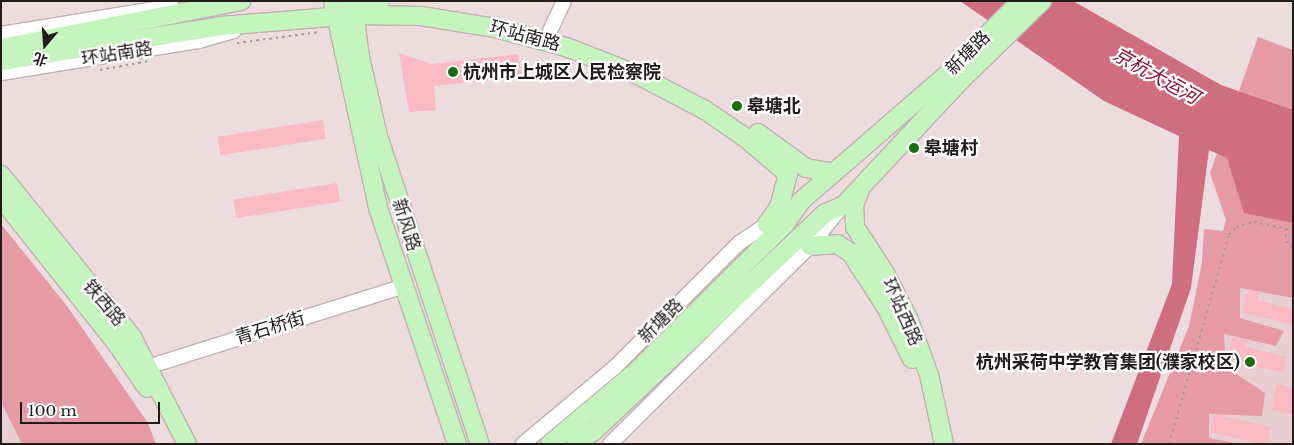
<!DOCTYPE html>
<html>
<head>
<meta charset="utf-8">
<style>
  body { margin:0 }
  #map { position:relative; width:1294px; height:445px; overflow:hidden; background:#eddcde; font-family:"Libre Baskerville","Noto Sans SC",serif }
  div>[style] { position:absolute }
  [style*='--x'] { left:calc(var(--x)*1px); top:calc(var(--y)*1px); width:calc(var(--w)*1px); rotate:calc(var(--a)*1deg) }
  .built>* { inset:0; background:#e9cfd2 }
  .green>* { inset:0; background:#e59aa4 }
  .water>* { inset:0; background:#cf6e7f }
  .building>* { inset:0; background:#f9bac2; transform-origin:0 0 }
  .path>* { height:2px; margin-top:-1px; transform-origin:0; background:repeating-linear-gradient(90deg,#a59799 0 2.5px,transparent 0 6.5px) }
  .roads { filter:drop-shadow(1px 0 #c0b0b2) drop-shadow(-1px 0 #c0b0b2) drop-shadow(0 1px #c0b0b2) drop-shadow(0 -1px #c0b0b2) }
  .minor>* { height:14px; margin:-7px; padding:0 7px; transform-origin:7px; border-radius:7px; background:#fff }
  .major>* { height:18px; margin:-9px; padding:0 9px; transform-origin:9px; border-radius:9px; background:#c5f4bf }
  .dots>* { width:14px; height:14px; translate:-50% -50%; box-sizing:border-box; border:2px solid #fff; border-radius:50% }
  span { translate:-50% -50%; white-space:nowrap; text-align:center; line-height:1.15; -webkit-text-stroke:4.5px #fff; paint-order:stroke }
  .street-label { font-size:18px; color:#211b1c }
  .poi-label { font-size:18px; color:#211b1c; font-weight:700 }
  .left { translate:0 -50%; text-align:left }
  .right { translate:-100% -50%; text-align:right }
  .water-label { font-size:19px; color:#8a1137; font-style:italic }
  .frame { position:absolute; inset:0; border:2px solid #211b1c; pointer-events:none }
  .north { position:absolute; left:20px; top:20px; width:50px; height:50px; -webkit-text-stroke:4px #fff; paint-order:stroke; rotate:198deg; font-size:14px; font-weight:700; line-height:20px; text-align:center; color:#211b1c }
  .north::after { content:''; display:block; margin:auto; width:18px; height:22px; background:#211b1c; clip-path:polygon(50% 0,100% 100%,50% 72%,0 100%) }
  .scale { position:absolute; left:20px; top:402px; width:140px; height:22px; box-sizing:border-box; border:2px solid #211b1c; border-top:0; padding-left:6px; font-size:15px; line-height:18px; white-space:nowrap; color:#211b1c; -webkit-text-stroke:4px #fff; paint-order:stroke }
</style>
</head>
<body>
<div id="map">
  <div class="built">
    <div style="clip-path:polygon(1234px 269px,1293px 281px,1293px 444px,1183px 444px)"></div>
    <div style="clip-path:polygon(1px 386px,30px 444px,1px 444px)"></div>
  </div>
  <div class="green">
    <div style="clip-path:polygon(1258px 37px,1293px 50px,1293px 298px,1240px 288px,1240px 318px,1284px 331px,1276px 346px,1224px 334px,1226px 367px,1265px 393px,1262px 416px,1209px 414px,1209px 438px,1240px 444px,1141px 444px,1189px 326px,1202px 263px,1204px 229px,1223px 231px,1226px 220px,1210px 173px)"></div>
    <div style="clip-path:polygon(1px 224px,67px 306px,148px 423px,156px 444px,22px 444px,1px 402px)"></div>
  </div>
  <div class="water">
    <div style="clip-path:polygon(960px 1px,1073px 1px,1221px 85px,1293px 110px,1293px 223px,1244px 213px,1227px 158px,1209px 150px,1191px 288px,1137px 444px,1111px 444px,1172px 284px,1179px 136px,1104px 101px)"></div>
  </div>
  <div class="building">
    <div style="clip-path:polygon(399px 53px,432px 64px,518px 54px,522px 77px,434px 86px,436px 110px,409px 112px)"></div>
    <div style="left:323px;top:120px;width:19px;height:107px;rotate:81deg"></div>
    <div style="left:337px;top:183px;width:19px;height:105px;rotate:81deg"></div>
    <div style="clip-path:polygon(1248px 290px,1260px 292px,1257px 300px,1293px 309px,1293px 325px,1242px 313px)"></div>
    <div style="clip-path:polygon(1233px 336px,1248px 340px,1246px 347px,1287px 357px,1283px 373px,1227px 359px)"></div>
    <div style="clip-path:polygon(1277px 384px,1293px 388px,1293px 415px,1271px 410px)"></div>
    <div style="left:1215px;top:414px;width:57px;height:19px;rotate:13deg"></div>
  </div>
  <div class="path">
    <div style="--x:237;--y:43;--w:83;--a:-7.6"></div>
    <div style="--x:100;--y:70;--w:50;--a:-10.4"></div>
    <div style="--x:1286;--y:228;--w:13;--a:90"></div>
    <div style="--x:1286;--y:241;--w:10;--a:45"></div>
    <div style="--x:1169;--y:444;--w:217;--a:-74"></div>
    <div style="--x:1229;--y:235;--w:11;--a:-49"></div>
    <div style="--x:1236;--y:227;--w:19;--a:-16"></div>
    <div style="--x:1254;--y:222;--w:40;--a:12"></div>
  </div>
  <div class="roads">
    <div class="minor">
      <div style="--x:550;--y:31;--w:33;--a:-65"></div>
      <div style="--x:1;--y:34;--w:173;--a:-9.3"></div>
      <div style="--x:1;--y:73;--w:201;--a:-9.2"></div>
      <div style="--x:199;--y:41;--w:36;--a:-16"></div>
      <div style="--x:138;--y:370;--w:279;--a:-17.5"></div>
      <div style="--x:523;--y:444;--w:119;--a:-39.9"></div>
      <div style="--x:614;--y:368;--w:177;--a:-45"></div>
      <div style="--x:739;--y:243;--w:43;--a:-33.7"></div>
      <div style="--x:610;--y:444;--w:281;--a:-44.7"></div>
      <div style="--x:810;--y:246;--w:53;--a:-51.2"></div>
    </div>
    <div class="major">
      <div style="--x:333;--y:1;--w:212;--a:77.7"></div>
      <div style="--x:378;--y:208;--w:249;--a:71.5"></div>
      <div style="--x:350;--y:1;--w:30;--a:2"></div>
      <div style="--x:353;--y:4;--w:53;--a:82.5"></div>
      <div style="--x:360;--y:57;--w:81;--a:77.2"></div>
      <div style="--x:378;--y:136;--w:324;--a:71.7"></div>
      <div style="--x:1;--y:48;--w:245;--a:-11.1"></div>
      <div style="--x:1;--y:61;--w:223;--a:-9"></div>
      <div style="--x:221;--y:26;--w:133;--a:-4.7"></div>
      <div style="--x:354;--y:15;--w:67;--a:0.9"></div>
      <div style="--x:421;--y:16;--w:75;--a:9.2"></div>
      <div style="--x:495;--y:28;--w:73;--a:15"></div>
      <div style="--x:566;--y:47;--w:77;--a:21.3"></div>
      <div style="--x:638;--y:75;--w:76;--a:27.6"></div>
      <div style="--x:705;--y:110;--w:46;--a:34.4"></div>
      <div style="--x:743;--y:136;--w:59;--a:40.2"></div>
      <div style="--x:788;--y:174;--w:34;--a:105"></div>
      <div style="--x:779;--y:207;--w:21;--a:125"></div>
      <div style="--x:758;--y:133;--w:59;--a:36.1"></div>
      <div style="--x:806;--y:168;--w:27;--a:10"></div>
      <div style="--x:1;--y:175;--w:208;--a:51"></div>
      <div style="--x:132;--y:337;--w:120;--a:62.8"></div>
      <div style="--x:860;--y:190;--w:16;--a:112"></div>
      <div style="--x:854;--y:205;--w:22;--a:87"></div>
      <div style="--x:855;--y:227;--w:55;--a:56.9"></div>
      <div style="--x:885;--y:273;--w:53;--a:62.9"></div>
      <div style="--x:909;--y:320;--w:59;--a:70"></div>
      <div style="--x:929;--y:375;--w:71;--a:77.7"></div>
      <div style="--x:1;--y:198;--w:186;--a:51.5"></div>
      <div style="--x:117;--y:344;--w:53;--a:55.7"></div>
      <div style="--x:810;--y:246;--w:27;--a:-4"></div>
      <div style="--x:837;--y:244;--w:17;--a:33"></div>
      <div style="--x:851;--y:253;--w:64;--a:57.1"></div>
      <div style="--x:886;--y:307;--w:58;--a:63.4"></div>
      <div style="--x:550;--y:444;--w:114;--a:-40"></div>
      <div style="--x:637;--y:371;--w:209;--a:-44.8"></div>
      <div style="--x:785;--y:224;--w:28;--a:-55"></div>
      <div style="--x:801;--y:201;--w:196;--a:-40.9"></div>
      <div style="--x:949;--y:73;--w:102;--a:-45"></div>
      <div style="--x:576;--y:444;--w:22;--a:-36"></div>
      <div style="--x:594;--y:431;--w:316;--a:-43.3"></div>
      <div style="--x:824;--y:214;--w:22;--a:-24"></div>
      <div style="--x:844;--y:205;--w:168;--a:-46.9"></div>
      <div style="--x:959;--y:82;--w:116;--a:-44.3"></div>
    </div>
  </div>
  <div class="dots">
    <div style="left:453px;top:72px;background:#1d6c10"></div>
    <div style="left:737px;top:106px;background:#1d6c10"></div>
    <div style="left:914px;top:148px;background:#1d6c10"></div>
    <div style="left:1250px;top:362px;background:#1d6c10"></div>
  </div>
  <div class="street-label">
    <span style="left:525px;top:36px;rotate:15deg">环站南路</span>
    <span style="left:968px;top:53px;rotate:-45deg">新塘路</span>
    <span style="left:117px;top:54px;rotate:-9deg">环站南路</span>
    <span style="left:406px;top:225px;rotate:72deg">新风路</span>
    <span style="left:104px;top:303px;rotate:50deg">铁西路</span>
    <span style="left:902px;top:312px;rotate:66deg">环站西路</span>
    <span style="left:661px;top:321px;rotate:-45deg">新塘路</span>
    <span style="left:270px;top:328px;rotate:-17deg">青石桥街</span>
  </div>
  <div class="poi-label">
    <span class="left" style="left:463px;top:72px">杭州市上城区人民检察院</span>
    <span class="left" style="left:747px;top:106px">皋塘北</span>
    <span class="left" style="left:924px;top:148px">皋塘村</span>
    <span class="right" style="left:1240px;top:362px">杭州采荷中学教育集团(濮家校区)</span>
  </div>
  <div class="water-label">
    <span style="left:1156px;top:76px;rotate:29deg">京杭大运河</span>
  </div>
  <div class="frame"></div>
  <div class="north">北</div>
  <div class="scale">100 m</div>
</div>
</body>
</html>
